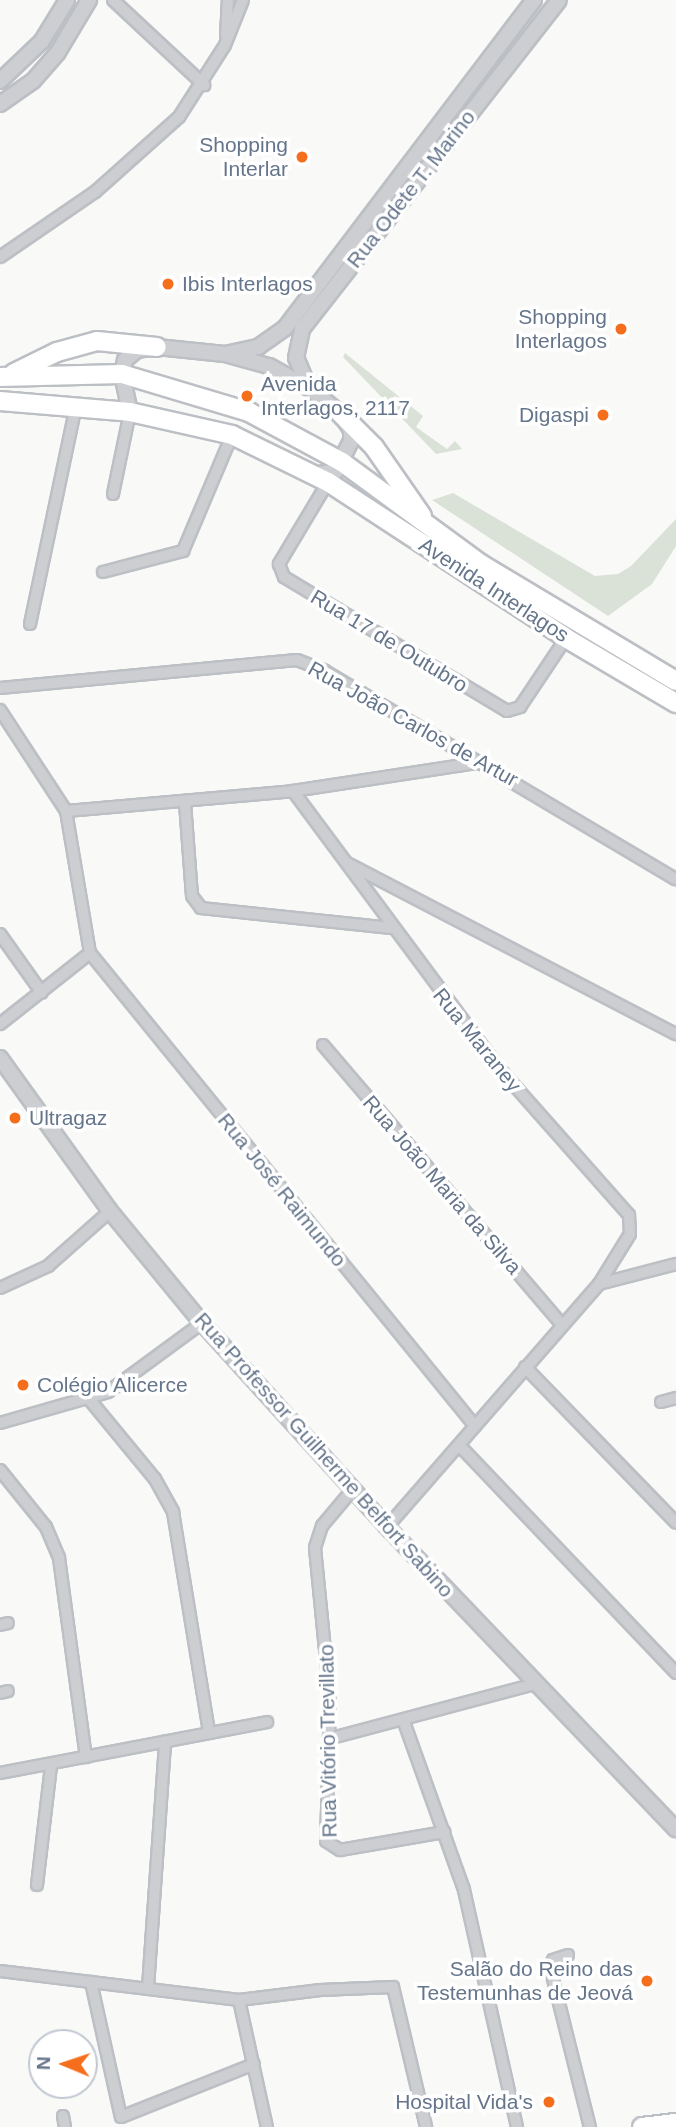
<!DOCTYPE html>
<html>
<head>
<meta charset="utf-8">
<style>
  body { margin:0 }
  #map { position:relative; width:676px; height:2127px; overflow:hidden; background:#f9f9f7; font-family:Helvetica,sans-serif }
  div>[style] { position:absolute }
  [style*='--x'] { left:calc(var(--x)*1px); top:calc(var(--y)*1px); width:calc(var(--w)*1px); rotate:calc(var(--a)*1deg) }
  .green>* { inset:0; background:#dae2d7 }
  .roads { filter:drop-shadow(2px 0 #bcbfc4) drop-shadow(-2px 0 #bcbfc4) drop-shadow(0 2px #bcbfc4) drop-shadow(0 -2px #bcbfc4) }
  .minor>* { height:10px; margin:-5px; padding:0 5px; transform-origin:5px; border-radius:5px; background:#ccced2 }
  .tertiary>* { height:14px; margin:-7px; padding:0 7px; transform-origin:7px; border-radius:7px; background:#ccced2 }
  .primary>* { height:18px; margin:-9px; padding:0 9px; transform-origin:9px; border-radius:9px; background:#fff }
  .dots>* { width:19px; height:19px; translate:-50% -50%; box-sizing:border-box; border:4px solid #fff; border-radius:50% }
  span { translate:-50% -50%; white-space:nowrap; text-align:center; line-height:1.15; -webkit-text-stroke:7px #fff; paint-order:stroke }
  .poi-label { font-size:21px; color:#65758b }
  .right { translate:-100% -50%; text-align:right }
  .left { translate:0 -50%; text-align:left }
  .street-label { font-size:21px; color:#65758b }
  .north { position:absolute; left:28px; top:2029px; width:70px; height:70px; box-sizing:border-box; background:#fff; border:2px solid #c1c8d1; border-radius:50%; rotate:272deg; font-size:19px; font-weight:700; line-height:28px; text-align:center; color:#65758b }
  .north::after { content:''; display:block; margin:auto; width:24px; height:32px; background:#f56e1b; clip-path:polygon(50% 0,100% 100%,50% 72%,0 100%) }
</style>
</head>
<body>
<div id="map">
  <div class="green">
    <div style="clip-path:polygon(345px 353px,423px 416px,416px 427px,447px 449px,455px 441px,462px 449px,436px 454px,343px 357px)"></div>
    <div style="clip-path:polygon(453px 493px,595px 576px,618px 574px,631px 566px,676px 519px,676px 546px,652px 584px,608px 616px,432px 500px)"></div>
  </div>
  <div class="roads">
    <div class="minor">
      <div style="--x:113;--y:0;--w:125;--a:43"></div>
      <div style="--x:226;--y:36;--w:36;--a:-87"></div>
      <div style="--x:0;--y:257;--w:115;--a:-34.4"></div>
      <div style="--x:95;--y:192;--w:113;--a:-41.8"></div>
      <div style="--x:179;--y:117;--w:85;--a:-57.4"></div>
      <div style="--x:225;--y:45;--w:48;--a:-68.2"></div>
      <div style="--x:328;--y:482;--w:96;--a:120.9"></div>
      <div style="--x:279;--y:564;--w:14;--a:69"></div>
      <div style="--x:284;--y:577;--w:260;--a:31"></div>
      <div style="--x:507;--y:711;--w:14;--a:-17"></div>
      <div style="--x:520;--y:707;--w:83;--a:-56.3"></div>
      <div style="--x:113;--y:494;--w:84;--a:-78.3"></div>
      <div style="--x:103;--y:572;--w:83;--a:-14.7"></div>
      <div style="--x:183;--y:551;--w:126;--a:-67.1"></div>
      <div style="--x:30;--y:624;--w:223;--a:-78.1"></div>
      <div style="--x:0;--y:688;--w:298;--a:-5.4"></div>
      <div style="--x:297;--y:660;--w:30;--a:21"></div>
      <div style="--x:325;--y:671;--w:408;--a:30.7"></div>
      <div style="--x:0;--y:710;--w:121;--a:56.8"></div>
      <div style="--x:66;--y:811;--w:144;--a:80.4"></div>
      <div style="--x:90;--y:953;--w:115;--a:141.7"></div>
      <div style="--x:293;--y:791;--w:344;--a:53.4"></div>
      <div style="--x:498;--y:1067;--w:198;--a:48.5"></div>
      <div style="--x:629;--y:1215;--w:19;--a:87"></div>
      <div style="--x:630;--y:1234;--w:59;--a:121.8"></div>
      <div style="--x:185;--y:803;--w:93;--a:85.7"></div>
      <div style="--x:192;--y:896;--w:15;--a:53"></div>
      <div style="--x:201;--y:908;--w:191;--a:6"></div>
      <div style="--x:66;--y:811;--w:228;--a:-5"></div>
      <div style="--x:293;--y:791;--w:192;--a:-8.7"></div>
      <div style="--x:347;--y:863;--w:371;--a:27.5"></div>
      <div style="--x:0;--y:934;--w:72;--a:54.6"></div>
      <div style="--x:90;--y:953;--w:610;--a:50.86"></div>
      <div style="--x:323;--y:1045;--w:368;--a:49.5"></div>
      <div style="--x:0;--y:1288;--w:53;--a:-24.6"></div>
      <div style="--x:48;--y:1266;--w:83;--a:-41.6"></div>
      <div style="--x:525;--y:1367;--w:217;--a:45.9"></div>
      <div style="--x:89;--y:1399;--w:104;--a:50.5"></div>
      <div style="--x:155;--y:1479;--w:38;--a:61"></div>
      <div style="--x:173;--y:1512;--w:224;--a:80.7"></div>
      <div style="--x:661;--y:1402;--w:16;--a:-15"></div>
      <div style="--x:0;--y:1423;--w:112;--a:-16"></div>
      <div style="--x:108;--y:1392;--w:117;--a:-36.3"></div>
      <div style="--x:459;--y:1445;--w:315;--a:46.4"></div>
      <div style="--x:0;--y:1470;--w:73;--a:51.1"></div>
      <div style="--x:46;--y:1527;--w:34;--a:67"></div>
      <div style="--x:59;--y:1558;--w:201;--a:82.3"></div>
      <div style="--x:353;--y:1489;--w:48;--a:130"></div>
      <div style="--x:322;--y:1526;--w:23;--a:108"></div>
      <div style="--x:315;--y:1548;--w:154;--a:84.4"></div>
      <div style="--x:330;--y:1701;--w:140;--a:91.6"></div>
      <div style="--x:326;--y:1841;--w:17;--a:33"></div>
      <div style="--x:340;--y:1850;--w:106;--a:-9.8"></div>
      <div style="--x:387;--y:1527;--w:322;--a:-48.9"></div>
      <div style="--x:599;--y:1284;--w:80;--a:-14.6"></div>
      <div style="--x:0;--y:1625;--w:8;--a:-14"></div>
      <div style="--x:0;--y:1693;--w:8;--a:-14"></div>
      <div style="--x:404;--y:1722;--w:178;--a:70.3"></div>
      <div style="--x:464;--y:1890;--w:243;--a:77.4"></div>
      <div style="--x:328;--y:1739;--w:214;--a:-14.9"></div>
      <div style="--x:0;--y:1773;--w:272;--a:-10.8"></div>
      <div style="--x:37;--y:1885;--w:120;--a:-83.3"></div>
      <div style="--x:568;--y:1955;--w:16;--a:162"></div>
      <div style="--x:553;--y:1960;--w:8;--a:113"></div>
      <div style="--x:550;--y:1967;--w:165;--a:76"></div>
      <div style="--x:0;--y:1971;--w:241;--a:6.9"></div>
      <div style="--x:239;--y:2000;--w:82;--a:-7"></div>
      <div style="--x:320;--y:1990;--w:73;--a:-2.4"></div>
      <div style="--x:393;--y:1987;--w:144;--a:76.7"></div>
      <div style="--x:91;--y:1982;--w:138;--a:77.5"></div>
      <div style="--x:121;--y:2117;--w:143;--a:-21.7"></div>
      <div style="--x:148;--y:1987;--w:246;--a:-86"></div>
      <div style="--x:239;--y:2000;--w:130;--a:77.6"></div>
      <div style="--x:63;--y:2116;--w:11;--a:80"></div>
    </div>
    <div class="tertiary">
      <div style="--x:0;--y:81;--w:58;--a:-43.6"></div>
      <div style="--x:42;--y:41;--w:48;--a:-58.6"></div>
      <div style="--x:0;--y:104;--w:40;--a:-34.9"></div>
      <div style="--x:33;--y:81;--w:38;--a:-49"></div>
      <div style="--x:58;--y:52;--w:61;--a:-59.2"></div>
      <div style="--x:225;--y:354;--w:34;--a:-12"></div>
      <div style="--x:258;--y:347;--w:33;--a:-35"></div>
      <div style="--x:285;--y:328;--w:412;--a:-52.8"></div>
      <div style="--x:309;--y:388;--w:33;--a:-113"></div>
      <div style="--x:296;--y:358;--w:30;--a:-78"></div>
      <div style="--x:302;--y:329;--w:417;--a:-52"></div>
      <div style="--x:130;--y:412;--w:39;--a:-102"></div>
      <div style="--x:122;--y:374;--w:14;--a:-78"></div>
      <div style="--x:125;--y:360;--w:16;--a:-40"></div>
      <div style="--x:137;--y:350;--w:20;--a:-9"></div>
      <div style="--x:157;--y:347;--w:68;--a:5.9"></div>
      <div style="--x:225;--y:354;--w:46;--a:15.3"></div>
      <div style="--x:269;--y:366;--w:46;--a:28.8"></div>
      <div style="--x:309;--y:388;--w:40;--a:39"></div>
      <div style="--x:340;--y:413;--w:20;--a:57"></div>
      <div style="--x:351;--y:430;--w:11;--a:90"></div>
      <div style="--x:351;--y:441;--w:34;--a:117"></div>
      <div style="--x:336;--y:471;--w:22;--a:170"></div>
      <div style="--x:0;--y:1058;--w:188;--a:54.3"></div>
      <div style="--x:110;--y:1211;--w:145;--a:50.6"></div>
      <div style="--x:202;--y:1323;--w:275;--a:47.8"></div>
      <div style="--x:387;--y:1527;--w:418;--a:46.3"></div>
    </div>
    <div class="primary">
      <div style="--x:14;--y:373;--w:48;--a:-26"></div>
      <div style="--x:57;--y:352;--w:41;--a:-15.4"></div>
      <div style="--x:97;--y:341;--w:60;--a:5.7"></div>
      <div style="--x:0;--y:377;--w:122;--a:-1.4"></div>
      <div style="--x:122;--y:374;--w:133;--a:16.7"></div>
      <div style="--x:249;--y:412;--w:106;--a:28.3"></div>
      <div style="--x:342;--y:462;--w:172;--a:36.3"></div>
      <div style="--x:481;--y:564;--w:227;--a:31"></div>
      <div style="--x:0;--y:401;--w:130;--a:4.8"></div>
      <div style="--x:130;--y:412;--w:105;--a:12.7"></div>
      <div style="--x:232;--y:435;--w:107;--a:26.1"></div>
      <div style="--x:328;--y:482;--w:285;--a:33.2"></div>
      <div style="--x:566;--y:638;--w:128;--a:30.6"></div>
      <div style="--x:340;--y:413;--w:48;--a:45"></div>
      <div style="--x:374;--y:447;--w:84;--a:55.2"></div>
      <div style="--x:642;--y:2127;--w:34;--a:-7"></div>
    </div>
  </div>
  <div class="dots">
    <div style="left:302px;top:157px;background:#f56e1b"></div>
    <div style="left:168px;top:284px;background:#f56e1b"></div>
    <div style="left:621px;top:329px;background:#f56e1b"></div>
    <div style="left:247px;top:396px;background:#f56e1b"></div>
    <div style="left:603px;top:415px;background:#f56e1b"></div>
    <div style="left:15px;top:1118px;background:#f56e1b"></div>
    <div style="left:23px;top:1385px;background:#f56e1b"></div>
    <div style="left:647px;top:1981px;background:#f56e1b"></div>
    <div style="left:549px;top:2102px;background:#f56e1b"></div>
  </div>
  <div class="poi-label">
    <span class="right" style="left:288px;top:157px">Shopping<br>Interlar</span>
    <span class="left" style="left:182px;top:284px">Ibis Interlagos</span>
    <span class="right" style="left:607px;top:329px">Shopping<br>Interlagos</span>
    <span class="left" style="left:261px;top:396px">Avenida<br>Interlagos, 2117</span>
    <span class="right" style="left:589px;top:415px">Digaspi</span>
    <span class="left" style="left:29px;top:1118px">Ultragaz</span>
    <span class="left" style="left:37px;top:1385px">Colégio Alicerce</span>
    <span class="right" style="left:633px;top:1981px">Salão do Reino das<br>Testemunhas de Jeová</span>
    <span class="right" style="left:533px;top:2102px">Hospital Vida's</span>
  </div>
  <div class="street-label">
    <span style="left:411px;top:189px;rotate:-52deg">Rua Odete T. Marino</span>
    <span style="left:494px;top:590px;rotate:33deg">Avenida Interlagos</span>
    <span style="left:389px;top:641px;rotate:31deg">Rua 17 de Outubro</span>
    <span style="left:413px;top:724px;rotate:29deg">Rua João Carlos de Artur</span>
    <span style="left:477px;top:1040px;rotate:51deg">Rua Maraney</span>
    <span style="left:442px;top:1185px;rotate:49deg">Rua João Maria da Silva</span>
    <span style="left:282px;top:1190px;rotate:51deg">Rua José Raimundo</span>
    <span style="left:324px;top:1455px;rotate:48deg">Rua Professor Guilherme Belfort Sabino</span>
    <span style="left:328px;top:1741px;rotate:-91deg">Rua Vitório Trevillato</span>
  </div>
  <div class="north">N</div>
</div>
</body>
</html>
